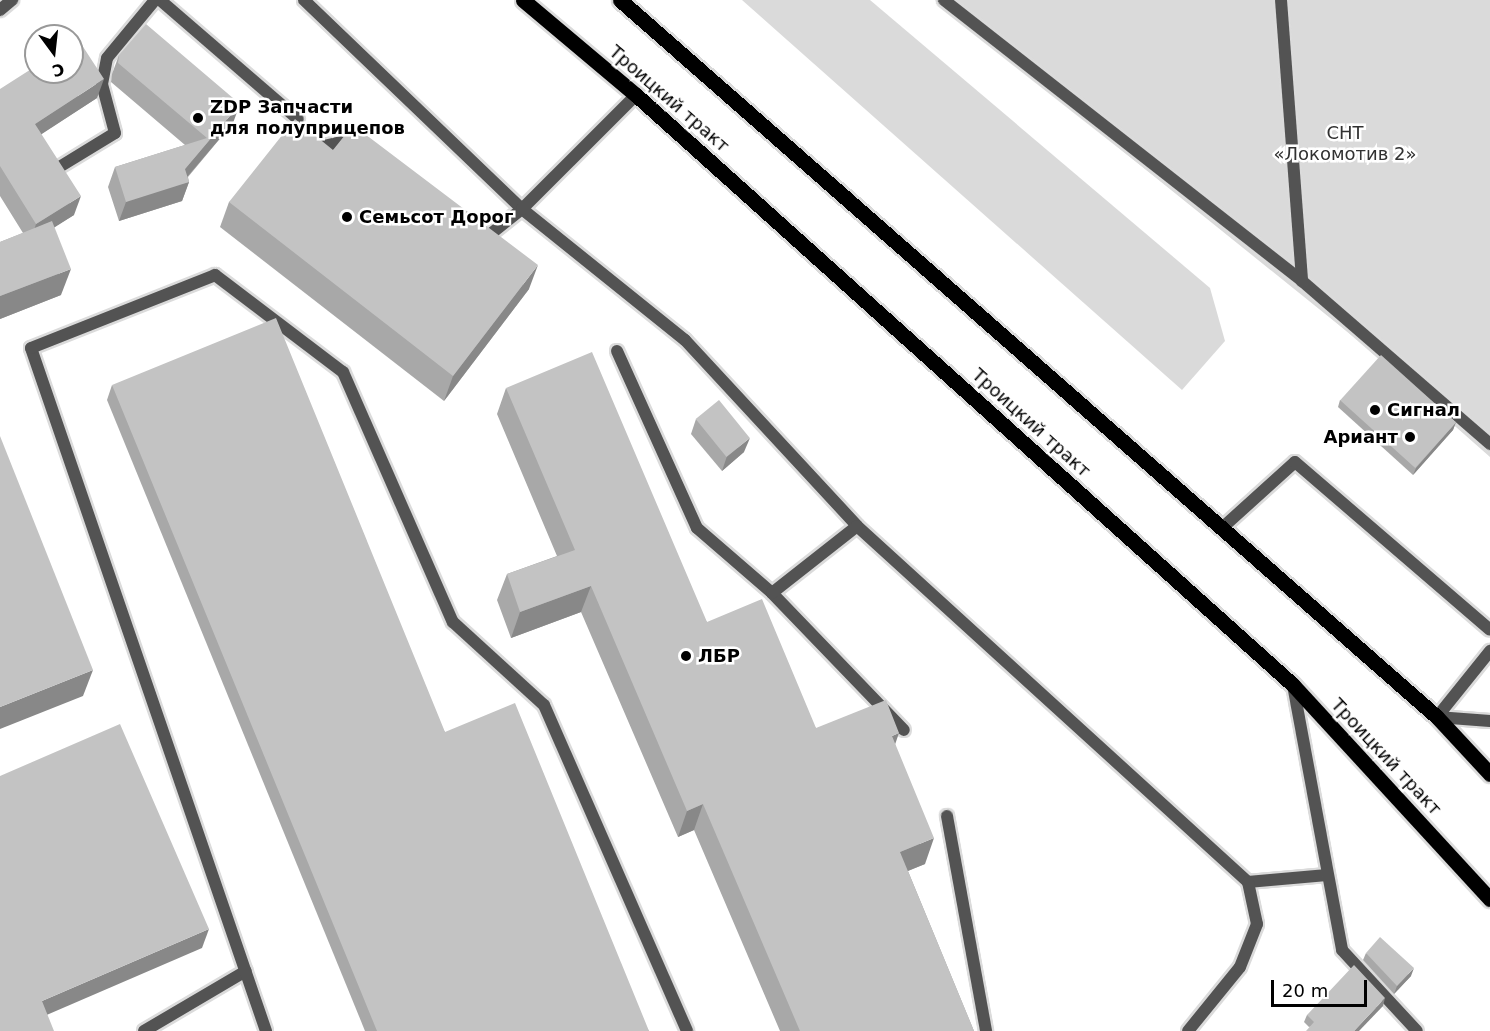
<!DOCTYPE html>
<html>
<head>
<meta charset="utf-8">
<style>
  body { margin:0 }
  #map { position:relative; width:1490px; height:1031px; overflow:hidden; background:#fff; font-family:"DejaVu Sans",sans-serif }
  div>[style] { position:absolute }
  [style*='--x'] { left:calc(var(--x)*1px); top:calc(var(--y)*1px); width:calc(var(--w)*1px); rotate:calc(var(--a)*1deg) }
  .green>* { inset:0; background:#dadada }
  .roads { filter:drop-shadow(2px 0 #dbdbdb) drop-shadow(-2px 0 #dbdbdb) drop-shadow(0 2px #dbdbdb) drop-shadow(0 -2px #dbdbdb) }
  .service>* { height:12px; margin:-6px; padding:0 6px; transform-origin:6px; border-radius:6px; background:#535353 }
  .primary>* { height:15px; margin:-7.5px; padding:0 7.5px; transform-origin:7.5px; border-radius:7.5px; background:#000 }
  .wall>* { inset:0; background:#a8a8a8 }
  .shaded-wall>* { inset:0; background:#888 }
  .building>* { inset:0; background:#c3c3c3; transform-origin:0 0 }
  .dots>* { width:16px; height:16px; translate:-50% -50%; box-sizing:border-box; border:3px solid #fff; border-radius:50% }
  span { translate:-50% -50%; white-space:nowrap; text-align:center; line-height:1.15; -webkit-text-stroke:5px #fff; paint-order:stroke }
  .street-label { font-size:18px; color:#000 }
  .poi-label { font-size:18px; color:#000; font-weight:700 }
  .left { translate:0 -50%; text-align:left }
  .right { translate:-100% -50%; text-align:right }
  .park-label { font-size:18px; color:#313131 }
  .north { position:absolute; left:24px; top:24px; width:60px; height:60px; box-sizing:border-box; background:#fff; border:2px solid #999; border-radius:50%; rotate:165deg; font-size:16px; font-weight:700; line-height:24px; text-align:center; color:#000 }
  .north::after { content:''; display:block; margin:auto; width:21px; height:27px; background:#000; clip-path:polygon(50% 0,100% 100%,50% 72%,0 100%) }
  .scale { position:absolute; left:1271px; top:980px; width:96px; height:27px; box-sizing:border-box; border:3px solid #000; border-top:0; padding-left:8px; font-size:18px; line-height:21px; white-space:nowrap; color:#000; -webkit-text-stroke:4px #fff; paint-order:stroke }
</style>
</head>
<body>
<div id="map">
  <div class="green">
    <div style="clip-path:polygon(742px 0,870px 0,1210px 288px,1225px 341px,1182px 390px)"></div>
    <div style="clip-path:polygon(935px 0,1490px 0,1490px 457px,1355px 338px)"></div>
  </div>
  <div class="roads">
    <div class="service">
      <div style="--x:160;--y:0;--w:182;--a:40.8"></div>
      <div style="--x:304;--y:0;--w:302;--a:43.8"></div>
      <div style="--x:522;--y:209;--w:209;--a:38.8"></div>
      <div style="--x:685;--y:340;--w:253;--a:47.2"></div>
      <div style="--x:857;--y:526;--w:529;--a:42.32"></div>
      <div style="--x:1248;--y:882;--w:79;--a:-5.1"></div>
      <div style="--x:944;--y:0;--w:455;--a:38.1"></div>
      <div style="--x:1302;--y:281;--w:249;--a:40.9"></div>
      <div style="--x:1281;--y:0;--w:282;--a:85.7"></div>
      <div style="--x:0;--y:10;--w:16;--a:-40"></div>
      <div style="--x:315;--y:148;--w:40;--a:-13"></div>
      <div style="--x:61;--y:166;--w:63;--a:-31.4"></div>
      <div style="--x:115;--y:133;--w:51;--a:-104.9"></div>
      <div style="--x:102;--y:84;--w:26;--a:-79"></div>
      <div style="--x:107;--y:58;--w:75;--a:-50.4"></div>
      <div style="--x:483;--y:240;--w:50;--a:-38.5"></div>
      <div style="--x:522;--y:209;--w:161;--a:-45"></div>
      <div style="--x:617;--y:351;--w:194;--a:65.7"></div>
      <div style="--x:697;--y:528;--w:99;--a:40.9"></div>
      <div style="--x:772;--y:593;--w:190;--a:46.1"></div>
      <div style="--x:1222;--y:528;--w:98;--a:-42.1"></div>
      <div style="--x:1295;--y:462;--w:257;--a:40.7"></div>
      <div style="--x:772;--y:593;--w:108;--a:-38.2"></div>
      <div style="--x:1293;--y:685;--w:269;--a:79.5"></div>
      <div style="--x:1342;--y:950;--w:110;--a:47.2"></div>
      <div style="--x:1437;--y:717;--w:85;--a:-51.2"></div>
      <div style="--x:1437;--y:717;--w:53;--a:4.3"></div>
      <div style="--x:947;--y:816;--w:219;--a:79.7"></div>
      <div style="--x:144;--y:1031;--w:118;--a:-30.5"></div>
      <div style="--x:266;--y:1031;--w:722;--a:-108.99"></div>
      <div style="--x:31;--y:348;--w:198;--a:-21.6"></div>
      <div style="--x:215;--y:275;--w:161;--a:37.2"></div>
      <div style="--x:343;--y:372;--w:273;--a:66.3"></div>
      <div style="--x:453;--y:622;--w:123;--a:42.4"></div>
      <div style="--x:544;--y:705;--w:356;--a:66.3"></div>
      <div style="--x:1188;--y:1031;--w:82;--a:-50.9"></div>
      <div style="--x:1240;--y:967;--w:46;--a:-68.4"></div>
      <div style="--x:1257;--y:924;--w:43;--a:-102.1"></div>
    </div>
    <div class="primary">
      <div style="--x:523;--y:0;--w:148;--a:40.1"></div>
      <div style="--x:636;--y:95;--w:883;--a:41.92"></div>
      <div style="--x:1293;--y:685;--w:291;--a:47.4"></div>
      <div style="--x:620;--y:0;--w:1087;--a:41.27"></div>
      <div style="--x:1437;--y:717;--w:78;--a:47.1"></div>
    </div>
  </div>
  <div class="wall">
    <div style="clip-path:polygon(119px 55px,233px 123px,188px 177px,189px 182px,182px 201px,119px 221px,108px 187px,115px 167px,185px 145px,111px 82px,112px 74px)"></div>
    <div style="clip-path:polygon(0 89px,97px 98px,41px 134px,74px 215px,54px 227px,61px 295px,0 319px,0 242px,23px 233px,0 196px)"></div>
    <div style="clip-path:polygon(333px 150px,529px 289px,444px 401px,220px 227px,229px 202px)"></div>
    <div style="clip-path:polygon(112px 385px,445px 732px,649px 1031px,365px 1031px,107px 400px)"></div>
    <div style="clip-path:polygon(506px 388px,707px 622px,816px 728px,895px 744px,925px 864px,908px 871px,974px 1031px,780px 1031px,694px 830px,678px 837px,581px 612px,511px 638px,497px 600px,507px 574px,557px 556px,497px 414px)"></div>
    <div style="clip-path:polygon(1340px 400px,1456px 422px,1453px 430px,1413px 475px,1338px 407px)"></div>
    <div style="clip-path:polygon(696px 419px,744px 452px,722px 471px,691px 434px)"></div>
    <div style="clip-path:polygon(1366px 953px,1411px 976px,1394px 994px,1363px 960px)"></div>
    <div style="clip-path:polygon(1383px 1006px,1309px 1027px,1304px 1022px,1307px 1015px)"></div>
  </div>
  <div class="shaded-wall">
    <div style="clip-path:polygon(104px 79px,97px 98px,28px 143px,35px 124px)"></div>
    <div style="clip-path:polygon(240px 104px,233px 123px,181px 184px,189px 182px,182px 201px,119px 221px,126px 202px,185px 169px)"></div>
    <div style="clip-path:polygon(81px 196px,74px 215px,30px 243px,36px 224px)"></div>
    <div style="clip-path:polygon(538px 265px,529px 289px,444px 401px,453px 376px)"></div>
    <div style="clip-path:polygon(71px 269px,61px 295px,0 319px,0 296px)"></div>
    <div style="clip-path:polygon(1456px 422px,1453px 430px,1413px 475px,1416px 468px)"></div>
    <div style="clip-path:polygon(750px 438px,744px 452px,722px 471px,727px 456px)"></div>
    <div style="clip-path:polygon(591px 586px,581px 612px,511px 638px,520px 612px)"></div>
    <div style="clip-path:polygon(93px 670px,83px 696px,0 729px,0 707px)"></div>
    <div style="clip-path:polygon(899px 733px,890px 759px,892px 736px)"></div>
    <div style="clip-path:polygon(703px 804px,694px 830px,678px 837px,687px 811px)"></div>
    <div style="clip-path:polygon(934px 838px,925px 864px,890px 878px,900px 852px)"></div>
    <div style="clip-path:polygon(209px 929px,202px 948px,35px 1020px,42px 1001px)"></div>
    <div style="clip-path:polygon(1414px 968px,1411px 976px,1394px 994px,1397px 986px)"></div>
    <div style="clip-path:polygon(1385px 998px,1383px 1006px,1359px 1031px,1354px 1031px)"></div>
  </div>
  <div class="building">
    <div style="clip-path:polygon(146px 24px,240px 104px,185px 169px,189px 182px,126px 202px,115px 167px,207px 138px,118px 63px,119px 55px)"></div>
    <div style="clip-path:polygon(78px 39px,104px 79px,35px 124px,81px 196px,36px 224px,0 166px,0 89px,36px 66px,36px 72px,72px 72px,72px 43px)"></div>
    <div style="clip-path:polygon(295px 119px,333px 150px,353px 125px,538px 265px,453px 376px,229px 202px)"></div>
    <div style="clip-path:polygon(52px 221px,71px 269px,0 296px,0 242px)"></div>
    <div style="clip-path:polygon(276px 318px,445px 732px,515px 703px,649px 1031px,377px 1031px,112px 385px)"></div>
    <div style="clip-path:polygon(592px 352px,707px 622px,762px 599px,816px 728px,886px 700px,899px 733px,892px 736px,934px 838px,900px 852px,974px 1031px,800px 1031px,703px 804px,687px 811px,591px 586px,520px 612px,507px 574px,575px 550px,506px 388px)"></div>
    <div style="left:1381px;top:355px;width:101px;height:61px;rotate:42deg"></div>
    <div style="left:719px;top:400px;width:49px;height:30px;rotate:51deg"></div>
    <div style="clip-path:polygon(0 436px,93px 670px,0 707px)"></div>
    <div style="clip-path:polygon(120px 724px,209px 929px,42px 1001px,54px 1031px,0 1031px,0 776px)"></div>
    <div style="clip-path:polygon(1380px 937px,1414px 968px,1397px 986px,1366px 953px)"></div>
    <div style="clip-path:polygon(1354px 965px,1385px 998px,1354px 1031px,1306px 1031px,1314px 1022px,1307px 1015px)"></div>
  </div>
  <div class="dots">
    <div style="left:198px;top:118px;background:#000"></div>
    <div style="left:347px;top:217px;background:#000"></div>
    <div style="left:1375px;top:410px;background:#000"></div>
    <div style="left:1410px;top:437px;background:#000"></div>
    <div style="left:686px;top:656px;background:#000"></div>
  </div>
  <div class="street-label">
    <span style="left:669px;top:99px;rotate:41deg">Троицкий тракт</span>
    <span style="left:1031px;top:423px;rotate:42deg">Троицкий тракт</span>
    <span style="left:1386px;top:757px;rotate:47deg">Троицкий тракт</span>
  </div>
  <div class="poi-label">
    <span class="left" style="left:210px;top:118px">ZDP Запчасти<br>для полуприцепов</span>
    <span class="left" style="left:359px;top:217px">Семьсот Дорог</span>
    <span class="left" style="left:1387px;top:410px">Сигнал</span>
    <span class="right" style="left:1398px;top:437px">Ариант</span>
    <span class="left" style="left:698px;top:656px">ЛБР</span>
  </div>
  <div class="park-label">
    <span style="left:1345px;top:144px">СНТ<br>«Локомотив 2»</span>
  </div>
  <div class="north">С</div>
  <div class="scale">20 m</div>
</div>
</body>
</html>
